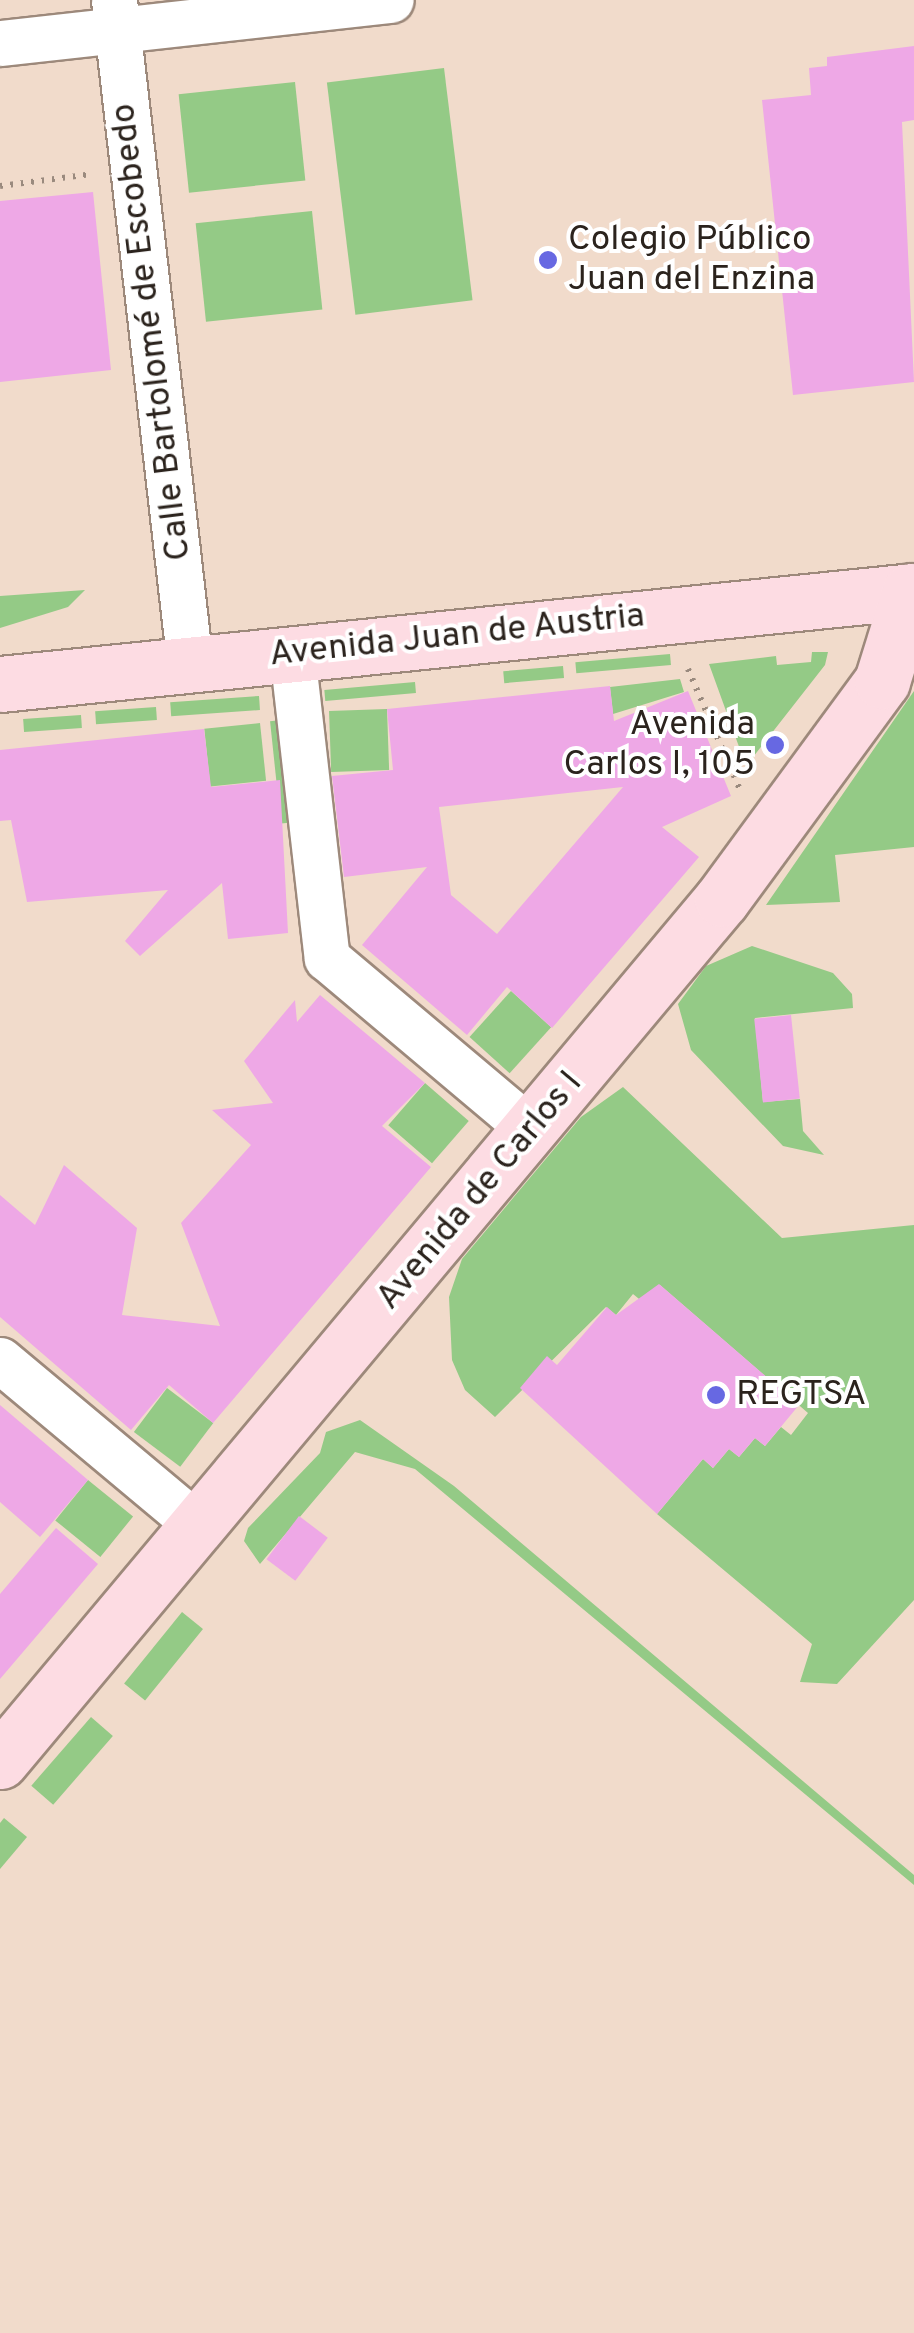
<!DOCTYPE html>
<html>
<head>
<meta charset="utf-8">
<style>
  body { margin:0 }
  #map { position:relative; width:914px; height:2333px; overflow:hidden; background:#f1dbcb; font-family:Overpass,sans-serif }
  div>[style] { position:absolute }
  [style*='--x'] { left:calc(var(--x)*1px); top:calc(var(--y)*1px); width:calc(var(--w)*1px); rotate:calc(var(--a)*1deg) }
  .green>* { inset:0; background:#94ca86; transform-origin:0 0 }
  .building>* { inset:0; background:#eea8e6; transform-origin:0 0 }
  .path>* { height:6px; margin-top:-3px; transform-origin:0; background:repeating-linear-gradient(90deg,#9a8a7e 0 2.5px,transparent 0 10.5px) }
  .roads { filter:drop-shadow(2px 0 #9d897b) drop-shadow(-2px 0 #9d897b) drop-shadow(0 2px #9d897b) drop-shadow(0 -2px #9d897b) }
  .minor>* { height:45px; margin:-22.5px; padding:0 22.5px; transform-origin:22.5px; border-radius:22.5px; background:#fff }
  .major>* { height:55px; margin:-27.5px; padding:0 27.5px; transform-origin:27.5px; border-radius:27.5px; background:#fddce3 }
  .dots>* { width:28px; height:28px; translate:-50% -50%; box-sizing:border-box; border:5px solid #fff; border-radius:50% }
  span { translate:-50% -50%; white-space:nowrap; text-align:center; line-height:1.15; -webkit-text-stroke:8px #fff; paint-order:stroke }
  .poi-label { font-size:35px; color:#2b231d }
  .left { translate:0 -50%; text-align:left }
  .right { translate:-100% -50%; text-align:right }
  .street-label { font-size:35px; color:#2b231d }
</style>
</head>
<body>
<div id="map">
  <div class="green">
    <div style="left:444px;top:68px;width:234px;height:118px;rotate:83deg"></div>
    <div style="left:295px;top:82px;width:99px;height:117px;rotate:84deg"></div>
    <div style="left:312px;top:211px;width:99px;height:117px;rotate:84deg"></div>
    <div style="clip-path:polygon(85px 590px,68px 607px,0 628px,0 596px)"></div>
    <div style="clip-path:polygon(812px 652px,828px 652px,825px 665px,746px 766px,709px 664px,776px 656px,777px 665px,811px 662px)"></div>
    <div style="left:670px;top:654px;width:11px;height:95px;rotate:85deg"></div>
    <div style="left:563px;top:666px;width:12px;height:60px;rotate:85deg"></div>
    <div style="clip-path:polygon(680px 679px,684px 692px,613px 714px,610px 687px)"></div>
    <div style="left:415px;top:682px;width:11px;height:91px;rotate:85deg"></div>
    <div style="clip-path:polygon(914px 691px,914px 847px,835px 855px,840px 902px,766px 905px)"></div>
    <div style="left:259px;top:696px;width:14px;height:89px;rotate:86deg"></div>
    <div style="left:156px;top:707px;width:13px;height:61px;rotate:86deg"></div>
    <div style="left:387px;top:709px;width:61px;height:58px;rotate:88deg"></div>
    <div style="left:81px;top:715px;width:13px;height:58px;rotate:86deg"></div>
    <div style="left:281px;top:720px;width:103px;height:11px;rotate:84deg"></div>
    <div style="left:260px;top:723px;width:58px;height:56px;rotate:84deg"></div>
    <div style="clip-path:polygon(752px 946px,833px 973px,852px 994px,853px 1008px,755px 1018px,763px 1102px,800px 1099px,803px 1131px,824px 1155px,783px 1146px,691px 1050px,678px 1004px,706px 966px)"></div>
    <div style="left:511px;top:991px;width:54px;height:62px;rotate:42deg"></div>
    <div style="left:425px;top:1083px;width:58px;height:56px;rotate:41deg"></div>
    <div style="clip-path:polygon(623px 1087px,782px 1238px,914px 1225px,914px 1600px,837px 1684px,800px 1682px,812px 1644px,657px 1514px,703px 1459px,713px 1468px,729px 1449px,739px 1457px,755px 1438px,765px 1446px,781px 1427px,791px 1435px,808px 1413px,660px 1285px,644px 1303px,633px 1294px,616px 1315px,606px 1307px,495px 1417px,465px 1390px,452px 1360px,449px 1297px,462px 1259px,581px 1117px)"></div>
    <div style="left:167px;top:1388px;width:58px;height:55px;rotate:37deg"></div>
    <div style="clip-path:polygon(360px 1420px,454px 1486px,914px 1875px,914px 1885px,415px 1469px,355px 1452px,260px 1564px,244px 1541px,248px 1528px,320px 1453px,326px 1432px)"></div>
    <div style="left:88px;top:1480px;width:58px;height:52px;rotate:39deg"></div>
    <div style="left:182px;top:1612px;width:27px;height:92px;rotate:39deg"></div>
    <div style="left:91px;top:1717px;width:29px;height:91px;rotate:41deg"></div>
    <div style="clip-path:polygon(4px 1818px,27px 1837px,0 1869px,0 1823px)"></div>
  </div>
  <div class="building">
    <div style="clip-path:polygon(914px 46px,914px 120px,902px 122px,914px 382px,793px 395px,762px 100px,811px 95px,809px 68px,827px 66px,827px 57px)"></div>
    <div style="clip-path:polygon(93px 192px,111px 370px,0 382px,0 201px)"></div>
    <div style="clip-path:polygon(evenodd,610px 686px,614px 721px,688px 691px,731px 796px,662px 827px,699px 857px,552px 1028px,507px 987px,467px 1035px,362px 945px,427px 867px,344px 877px,332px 776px,393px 770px,387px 709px,610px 686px,623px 787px,497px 934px,451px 895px,439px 807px,623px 787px)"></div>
    <div style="clip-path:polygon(204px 729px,211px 787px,280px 780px,288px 933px,228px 939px,222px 883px,140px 956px,125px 941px,168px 890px,27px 902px,11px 820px,0 821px,0 750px)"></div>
    <div style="clip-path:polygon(320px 995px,425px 1083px,382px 1126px,431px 1167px,213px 1423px,169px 1385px,131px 1430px,0 1317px,0 1195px,35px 1225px,64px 1165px,137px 1228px,122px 1315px,220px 1326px,181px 1223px,251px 1145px,212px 1110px,273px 1103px,244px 1061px,295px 1000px,297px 1022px)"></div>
    <div style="left:791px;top:1015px;width:84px;height:37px;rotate:84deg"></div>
    <div style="clip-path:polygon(659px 1284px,799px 1405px,765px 1446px,755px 1438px,739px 1457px,729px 1449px,713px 1468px,703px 1459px,657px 1514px,520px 1388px,547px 1356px,557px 1365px,607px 1307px,616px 1315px)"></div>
    <div style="clip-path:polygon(0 1405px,88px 1480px,40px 1537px,0 1502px)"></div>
    <div style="left:299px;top:1516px;width:36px;height:54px;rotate:37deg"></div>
    <div style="clip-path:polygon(56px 1528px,98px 1564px,0 1679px,0 1594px)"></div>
  </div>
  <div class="path">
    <div style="--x:0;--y:186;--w:94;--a:-7.4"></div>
    <div style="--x:688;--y:669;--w:134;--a:66.7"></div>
  </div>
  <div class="roads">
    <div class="minor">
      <div style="--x:114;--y:0;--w:669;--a:83.48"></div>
      <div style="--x:0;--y:43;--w:393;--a:-6.3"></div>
      <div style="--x:292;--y:653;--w:307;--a:83.5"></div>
      <div style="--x:327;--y:958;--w:267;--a:40.1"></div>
      <div style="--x:0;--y:1360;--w:261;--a:39.9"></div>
    </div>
    <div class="major">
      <div style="--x:0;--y:684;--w:919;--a:-5.81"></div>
      <div style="--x:0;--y:1761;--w:1124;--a:-50.05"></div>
      <div style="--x:722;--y:899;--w:270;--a:-53.7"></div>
      <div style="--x:882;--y:681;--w:94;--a:-72.7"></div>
    </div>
  </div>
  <div class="dots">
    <div style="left:548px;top:260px;background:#6768e2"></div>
    <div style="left:775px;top:745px;background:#6768e2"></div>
    <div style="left:716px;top:1395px;background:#6768e2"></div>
  </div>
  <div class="poi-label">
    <span class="left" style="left:568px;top:260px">Colegio Público<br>Juan del Enzina</span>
    <span class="right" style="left:755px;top:745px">Avenida<br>Carlos I, 105</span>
    <span class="left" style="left:736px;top:1395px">REGTSA</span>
  </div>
  <div class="street-label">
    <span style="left:152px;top:332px;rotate:-97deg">Calle Bartolomé de Escobedo</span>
    <span style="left:457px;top:636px;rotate:-6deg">Avenida Juan de Austria</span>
    <span style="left:480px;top:1191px;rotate:-50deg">Avenida de Carlos I</span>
  </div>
</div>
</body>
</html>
